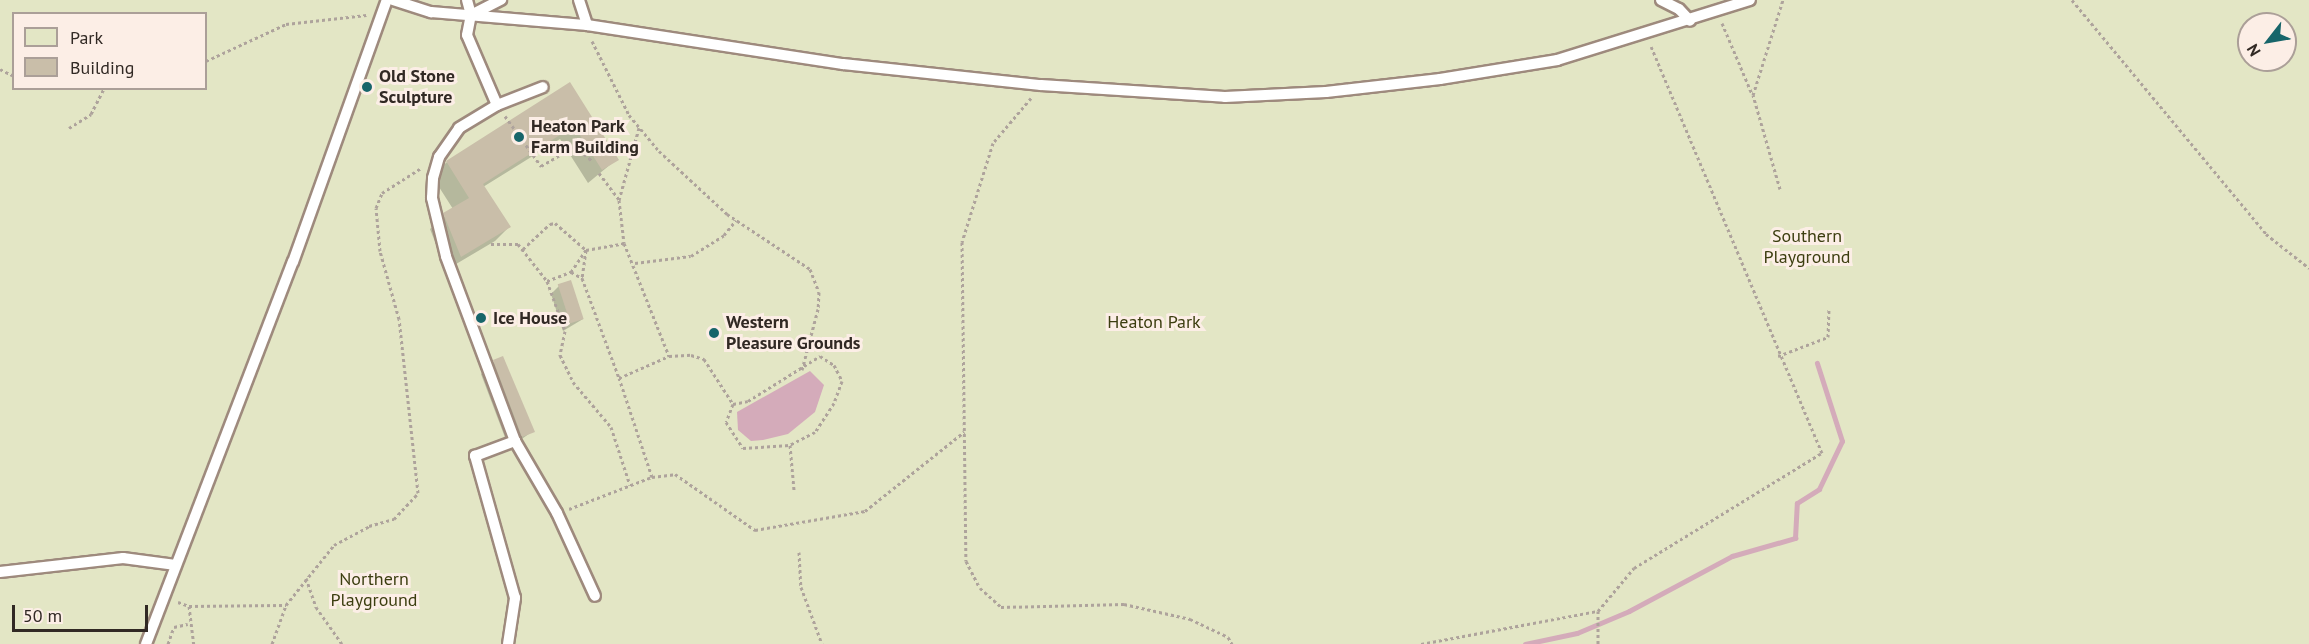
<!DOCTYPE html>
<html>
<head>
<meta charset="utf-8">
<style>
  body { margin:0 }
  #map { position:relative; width:2309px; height:644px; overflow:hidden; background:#fceee6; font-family:"PT Sans",sans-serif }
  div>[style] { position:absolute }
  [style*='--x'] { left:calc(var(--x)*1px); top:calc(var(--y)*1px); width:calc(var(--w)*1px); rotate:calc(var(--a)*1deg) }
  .green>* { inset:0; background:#e3e6c5 }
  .water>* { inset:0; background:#d4abba }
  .shadow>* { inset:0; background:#0003 }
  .stream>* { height:5px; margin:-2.5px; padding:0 2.5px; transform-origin:2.5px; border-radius:2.5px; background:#d4abba }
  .building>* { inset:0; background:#c9bea9; transform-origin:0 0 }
  .path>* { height:3px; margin-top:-1.5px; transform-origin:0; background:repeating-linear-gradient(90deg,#aea39c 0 3px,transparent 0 6px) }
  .roads { filter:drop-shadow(2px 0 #9e8a7d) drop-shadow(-2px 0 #9e8a7d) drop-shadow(0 2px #9e8a7d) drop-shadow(0 -2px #9e8a7d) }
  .lane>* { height:10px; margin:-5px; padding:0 5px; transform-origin:5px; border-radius:5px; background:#fff }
  .dots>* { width:16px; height:16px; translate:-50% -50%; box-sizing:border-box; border:3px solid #fceee6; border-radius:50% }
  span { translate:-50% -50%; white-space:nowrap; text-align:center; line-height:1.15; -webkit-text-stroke:6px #fceee6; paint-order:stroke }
  .poi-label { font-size:18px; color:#312924; font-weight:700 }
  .left { translate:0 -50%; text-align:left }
  .park-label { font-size:18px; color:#3c3e10 }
  .legend { position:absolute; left:12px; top:12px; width:195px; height:78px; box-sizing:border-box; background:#fceee6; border:2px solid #ab9f98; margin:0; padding:8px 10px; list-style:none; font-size:18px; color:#312924 }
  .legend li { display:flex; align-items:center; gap:12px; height:30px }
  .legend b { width:30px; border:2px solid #ab9f98 }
  .north { position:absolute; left:2237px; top:12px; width:60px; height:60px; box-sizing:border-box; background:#fceee6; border:2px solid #ab9f98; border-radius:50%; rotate:239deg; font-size:16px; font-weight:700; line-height:24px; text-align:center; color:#312924 }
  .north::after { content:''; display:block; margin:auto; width:21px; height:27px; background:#17656a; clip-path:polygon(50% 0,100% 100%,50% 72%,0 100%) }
  .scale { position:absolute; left:12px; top:605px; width:136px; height:27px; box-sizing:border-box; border:3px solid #312924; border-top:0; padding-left:8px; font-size:18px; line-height:21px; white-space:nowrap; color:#312924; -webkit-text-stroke:4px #fceee6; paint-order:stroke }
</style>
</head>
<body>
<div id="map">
  <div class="green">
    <div style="clip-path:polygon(evenodd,0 0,2309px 0,2309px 644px,0 644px,0 0,14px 14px,206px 14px,206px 88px,14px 88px,14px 14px,0 0,2249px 24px,2285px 24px,2285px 60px,2249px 60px,2249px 24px)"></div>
  </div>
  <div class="water">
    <div style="clip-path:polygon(810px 371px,824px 385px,815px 412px,788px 434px,763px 440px,751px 441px,738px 430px,737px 412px)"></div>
  </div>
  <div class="shadow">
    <div style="clip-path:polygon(569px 84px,617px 159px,588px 183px,560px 139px,483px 187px,509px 227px,495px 241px,446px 270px,430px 229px,453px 209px,432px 176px,447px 162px)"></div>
    <div style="clip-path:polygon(559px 286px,583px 319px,563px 331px,551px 294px)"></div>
    <div style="clip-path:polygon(494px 362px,533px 431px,509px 448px,481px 374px)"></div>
  </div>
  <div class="stream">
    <div style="--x:1525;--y:644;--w:53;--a:-11.9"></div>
    <div style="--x:1577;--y:633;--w:56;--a:-22.9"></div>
    <div style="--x:1629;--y:611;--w:117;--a:-28.1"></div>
    <div style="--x:1732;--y:556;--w:66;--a:-15.9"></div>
    <div style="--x:1795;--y:538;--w:35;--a:-87"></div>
    <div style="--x:1797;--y:503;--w:26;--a:-32"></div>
    <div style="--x:1819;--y:489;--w:53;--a:-64.4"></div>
    <div style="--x:1842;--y:441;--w:82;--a:-107.8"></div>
  </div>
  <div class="building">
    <div style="clip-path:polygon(570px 82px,619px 160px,602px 170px,574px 126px,483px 184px,511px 227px,461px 257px,443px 213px,469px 198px,446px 161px)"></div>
    <div style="left:571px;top:280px;width:41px;height:14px;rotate:72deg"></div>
    <div style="clip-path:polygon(503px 356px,535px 432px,522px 437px,493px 360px)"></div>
  </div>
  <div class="path">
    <div style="--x:2072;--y:0;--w:304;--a:50.3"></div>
    <div style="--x:2266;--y:234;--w:55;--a:38.3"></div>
    <div style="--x:1722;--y:23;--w:77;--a:67.1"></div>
    <div style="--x:592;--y:41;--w:83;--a:63.4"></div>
    <div style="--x:629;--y:115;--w:47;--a:50.2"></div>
    <div style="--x:659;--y:151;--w:93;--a:42.8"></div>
    <div style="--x:727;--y:214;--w:100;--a:33.5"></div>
    <div style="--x:810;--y:269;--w:25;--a:69"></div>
    <div style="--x:819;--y:292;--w:17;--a:93"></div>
    <div style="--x:818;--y:309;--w:63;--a:104.7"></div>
    <div style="--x:206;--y:61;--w:88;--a:-24.8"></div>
    <div style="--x:286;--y:24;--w:81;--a:-6.4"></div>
    <div style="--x:0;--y:69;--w:16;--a:27"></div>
    <div style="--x:86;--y:88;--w:19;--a:0"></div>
    <div style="--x:1031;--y:98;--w:59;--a:130.2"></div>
    <div style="--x:993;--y:143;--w:104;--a:107.4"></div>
    <div style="--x:962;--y:242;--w:319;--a:89.3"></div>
    <div style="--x:966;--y:561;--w:30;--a:63"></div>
    <div style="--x:980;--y:588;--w:28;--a:42"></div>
    <div style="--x:1001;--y:607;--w:123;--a:-1.4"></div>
    <div style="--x:1124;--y:604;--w:68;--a:12.8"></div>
    <div style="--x:1190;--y:619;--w:42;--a:25.3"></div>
    <div style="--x:1228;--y:637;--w:8;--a:60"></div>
    <div style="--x:505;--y:116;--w:62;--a:54.2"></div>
    <div style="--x:541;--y:166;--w:39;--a:-30"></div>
    <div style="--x:575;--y:146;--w:23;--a:41"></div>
    <div style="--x:69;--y:128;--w:26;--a:-32"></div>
    <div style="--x:91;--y:114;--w:28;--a:-63"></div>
    <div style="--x:599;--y:173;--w:34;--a:53"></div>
    <div style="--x:619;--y:200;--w:43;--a:83.4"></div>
    <div style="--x:624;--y:243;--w:122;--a:68.3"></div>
    <div style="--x:1780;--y:189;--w:98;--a:-106"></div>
    <div style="--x:1753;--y:95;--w:100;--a:-72.5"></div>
    <div style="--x:619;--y:200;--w:75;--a:-74.5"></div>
    <div style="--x:491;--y:244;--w:27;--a:0"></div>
    <div style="--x:518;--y:244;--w:47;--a:51.9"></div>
    <div style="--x:547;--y:281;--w:53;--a:70.2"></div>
    <div style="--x:565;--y:331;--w:25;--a:102"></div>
    <div style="--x:560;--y:355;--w:30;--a:64"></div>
    <div style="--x:573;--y:382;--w:59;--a:49.8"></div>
    <div style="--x:611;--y:427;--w:61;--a:71.9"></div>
    <div style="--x:523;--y:249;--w:37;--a:-43"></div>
    <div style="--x:550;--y:224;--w:5;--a:-11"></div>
    <div style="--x:555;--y:223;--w:41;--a:41.1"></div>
    <div style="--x:586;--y:250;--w:28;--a:98"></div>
    <div style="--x:582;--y:278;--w:107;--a:69.7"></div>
    <div style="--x:635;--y:263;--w:56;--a:-7.1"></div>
    <div style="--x:691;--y:256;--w:39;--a:-32"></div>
    <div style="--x:724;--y:235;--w:19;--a:-51"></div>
    <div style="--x:571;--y:272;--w:13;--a:29"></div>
    <div style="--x:547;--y:281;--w:26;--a:-21"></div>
    <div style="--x:571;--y:272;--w:27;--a:-56"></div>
    <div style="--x:586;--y:250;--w:39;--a:-10"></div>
    <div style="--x:1778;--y:356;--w:53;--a:-20.8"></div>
    <div style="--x:1828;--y:337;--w:29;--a:-88"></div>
    <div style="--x:733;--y:404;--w:15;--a:-11"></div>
    <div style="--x:748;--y:401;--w:85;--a:-32"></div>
    <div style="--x:820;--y:356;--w:17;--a:33"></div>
    <div style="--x:834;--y:365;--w:18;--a:63"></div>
    <div style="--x:842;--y:381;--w:23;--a:110"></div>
    <div style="--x:834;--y:403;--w:35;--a:123"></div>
    <div style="--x:815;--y:432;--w:28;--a:153"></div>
    <div style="--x:733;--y:404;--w:19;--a:111"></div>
    <div style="--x:726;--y:422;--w:31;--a:57"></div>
    <div style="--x:743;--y:448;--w:47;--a:-3.7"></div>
    <div style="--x:790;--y:445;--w:45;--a:84.9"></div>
    <div style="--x:652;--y:477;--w:104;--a:-108.4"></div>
    <div style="--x:619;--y:378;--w:55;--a:-23.7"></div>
    <div style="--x:669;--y:356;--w:22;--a:-3"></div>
    <div style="--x:691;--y:355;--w:14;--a:17"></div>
    <div style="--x:704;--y:359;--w:54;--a:57.2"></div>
    <div style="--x:569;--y:509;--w:89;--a:-21.1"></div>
    <div style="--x:652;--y:477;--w:23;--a:-7"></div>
    <div style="--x:675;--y:474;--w:98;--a:35"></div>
    <div style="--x:755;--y:530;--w:112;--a:-9.8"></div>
    <div style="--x:865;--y:511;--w:127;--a:-38.6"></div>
    <div style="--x:799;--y:552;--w:35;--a:87"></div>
    <div style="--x:801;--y:587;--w:61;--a:69.8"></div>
    <div style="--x:306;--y:578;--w:31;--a:71"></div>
    <div style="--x:316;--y:607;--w:45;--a:54.9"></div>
    <div style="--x:178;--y:602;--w:12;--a:20"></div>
    <div style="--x:189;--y:606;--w:97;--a:-0.6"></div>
    <div style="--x:189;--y:606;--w:38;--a:83"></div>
    <div style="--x:1598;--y:611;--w:33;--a:90"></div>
    <div style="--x:168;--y:644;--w:18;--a:-71"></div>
    <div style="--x:174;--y:627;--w:14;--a:-12"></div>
    <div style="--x:272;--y:644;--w:41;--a:-70.3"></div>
    <div style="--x:286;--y:605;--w:77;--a:-51.3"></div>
    <div style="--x:334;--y:545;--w:40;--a:-28"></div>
    <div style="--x:369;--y:526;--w:26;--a:-16"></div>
    <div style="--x:394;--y:519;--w:35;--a:-47"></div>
    <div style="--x:418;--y:493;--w:175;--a:-96.2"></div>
    <div style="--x:399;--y:319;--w:71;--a:-105.6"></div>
    <div style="--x:380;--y:251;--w:43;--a:-95.3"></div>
    <div style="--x:376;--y:208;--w:16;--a:-68"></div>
    <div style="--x:382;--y:193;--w:46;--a:-32.7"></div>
    <div style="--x:1421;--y:644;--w:180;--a:-10.6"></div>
    <div style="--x:1598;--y:611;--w:56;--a:-50.1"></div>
    <div style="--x:1634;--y:568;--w:220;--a:-31.5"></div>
    <div style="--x:1822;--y:453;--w:441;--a:-112.8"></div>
  </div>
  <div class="roads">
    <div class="lane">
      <div style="--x:393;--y:0;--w:40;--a:18"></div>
      <div style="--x:431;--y:12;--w:157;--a:4.8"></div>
      <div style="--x:587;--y:25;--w:259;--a:8.7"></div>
      <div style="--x:843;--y:64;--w:199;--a:6.1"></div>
      <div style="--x:1041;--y:85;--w:184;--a:3.7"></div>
      <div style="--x:1225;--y:97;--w:101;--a:-2.8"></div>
      <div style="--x:1326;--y:92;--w:115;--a:-6.5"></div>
      <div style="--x:1440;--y:79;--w:119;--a:-9.2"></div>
      <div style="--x:1557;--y:60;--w:202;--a:-17.3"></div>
      <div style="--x:467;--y:0;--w:16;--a:75"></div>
      <div style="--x:579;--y:0;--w:26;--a:72"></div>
      <div style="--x:1661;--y:0;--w:20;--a:27"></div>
      <div style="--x:1679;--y:9;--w:16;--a:47"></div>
      <div style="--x:497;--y:105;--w:76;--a:-113.2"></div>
      <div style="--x:467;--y:35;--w:20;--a:-79"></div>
      <div style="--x:471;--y:15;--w:34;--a:-27"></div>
      <div style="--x:515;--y:441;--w:197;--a:-110.5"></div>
      <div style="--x:446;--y:256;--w:60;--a:-103.6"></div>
      <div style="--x:432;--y:198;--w:20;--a:-87"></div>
      <div style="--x:433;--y:178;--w:22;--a:-74"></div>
      <div style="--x:439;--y:157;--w:35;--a:-55"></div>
      <div style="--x:459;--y:128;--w:44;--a:-31.2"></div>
      <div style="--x:497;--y:105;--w:49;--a:-21.4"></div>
      <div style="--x:0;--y:572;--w:124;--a:-6.5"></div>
      <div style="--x:123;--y:558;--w:53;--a:7.5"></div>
      <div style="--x:146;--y:644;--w:409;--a:-69"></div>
      <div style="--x:293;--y:262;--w:278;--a:-70.3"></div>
      <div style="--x:508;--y:644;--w:47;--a:-81.3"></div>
      <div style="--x:515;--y:598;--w:148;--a:-105.7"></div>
      <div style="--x:475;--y:456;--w:43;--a:-20.6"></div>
      <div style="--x:515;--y:441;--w:83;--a:59.7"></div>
      <div style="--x:557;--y:513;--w:91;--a:65.4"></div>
    </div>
  </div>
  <div class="dots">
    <div style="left:367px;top:87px;background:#17656a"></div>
    <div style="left:519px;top:137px;background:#17656a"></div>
    <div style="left:481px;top:318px;background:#17656a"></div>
    <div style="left:714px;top:333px;background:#17656a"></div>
  </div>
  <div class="poi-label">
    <span class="left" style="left:379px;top:87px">Old Stone<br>Sculpture</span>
    <span class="left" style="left:531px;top:137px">Heaton Park<br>Farm Building</span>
    <span class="left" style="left:493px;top:318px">Ice House</span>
    <span class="left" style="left:726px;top:333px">Western<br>Pleasure Grounds</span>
  </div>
  <div class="park-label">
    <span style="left:1807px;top:247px">Southern<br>Playground</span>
    <span style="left:1154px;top:322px">Heaton Park</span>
    <span style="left:374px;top:590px">Northern<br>Playground</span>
  </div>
  <ul class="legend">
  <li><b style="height:16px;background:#e3e6c5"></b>Park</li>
  <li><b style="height:16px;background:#c9bea9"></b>Building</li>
  </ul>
  <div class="north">N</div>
  <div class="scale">50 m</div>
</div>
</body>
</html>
